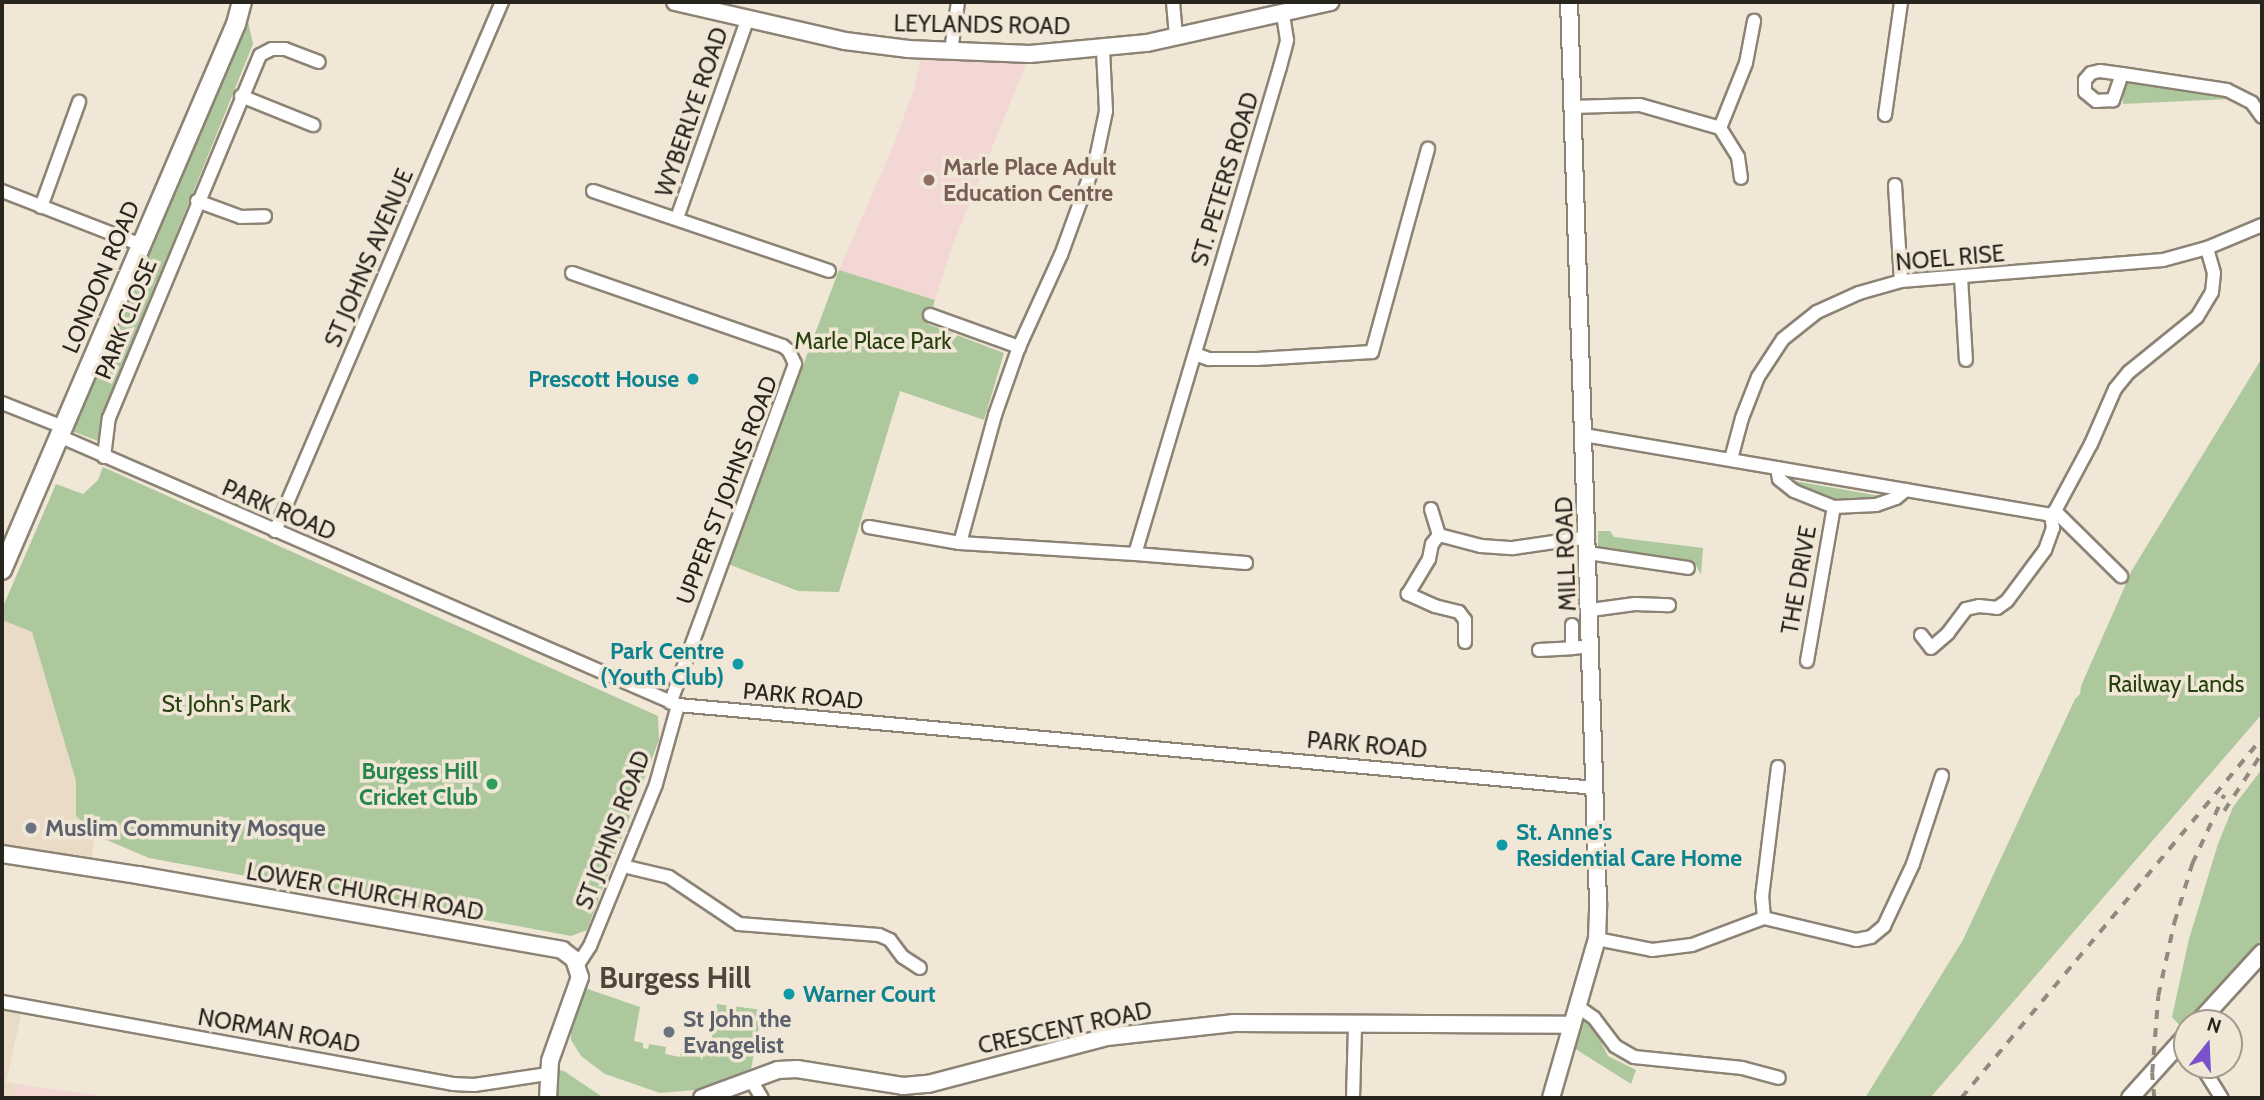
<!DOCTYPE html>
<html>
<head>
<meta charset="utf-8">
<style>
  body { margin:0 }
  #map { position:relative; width:2264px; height:1100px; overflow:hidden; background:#f1e7d7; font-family:Cabin,sans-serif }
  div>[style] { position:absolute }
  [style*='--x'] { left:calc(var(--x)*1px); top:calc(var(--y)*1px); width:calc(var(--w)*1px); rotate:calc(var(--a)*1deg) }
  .built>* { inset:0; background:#e9dbc5 }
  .education>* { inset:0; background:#f2d7d5 }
  .green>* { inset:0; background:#adc89c }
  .roads { filter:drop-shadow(2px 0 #8c8375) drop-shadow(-2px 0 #8c8375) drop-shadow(0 2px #8c8375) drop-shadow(0 -2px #8c8375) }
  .minor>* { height:12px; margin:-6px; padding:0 6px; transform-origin:6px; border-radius:6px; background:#fff }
  .tertiary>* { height:16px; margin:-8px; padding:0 8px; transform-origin:8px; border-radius:8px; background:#fff }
  .secondary>* { height:18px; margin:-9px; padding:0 9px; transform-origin:9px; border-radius:9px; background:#fff }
  .rail>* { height:3.5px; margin-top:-1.75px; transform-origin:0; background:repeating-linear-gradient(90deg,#918b7f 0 9px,transparent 0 18px) }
  .dots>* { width:19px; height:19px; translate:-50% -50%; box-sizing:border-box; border:4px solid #f1e7d7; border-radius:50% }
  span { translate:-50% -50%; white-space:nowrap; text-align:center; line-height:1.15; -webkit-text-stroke:7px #f1e7d7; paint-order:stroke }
  .street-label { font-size:23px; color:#28251f }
  .education-label { font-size:23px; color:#785e54; font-weight:700 }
  .left { translate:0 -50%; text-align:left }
  .park-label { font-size:23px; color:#26400e }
  .culture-label { font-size:23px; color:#0d838f; font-weight:700 }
  .right { translate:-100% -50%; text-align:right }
  .leisure-label { font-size:23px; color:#27864d; font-weight:700 }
  .worship-label { font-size:23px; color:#5b616d; font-weight:700 }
  .district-label { font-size:30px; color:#4e4639; font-weight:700 }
  .frame { position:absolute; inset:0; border:4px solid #28251f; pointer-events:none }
  .north { position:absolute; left:2173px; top:1009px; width:70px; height:70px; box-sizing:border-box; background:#f1e7d7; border:2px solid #a1998d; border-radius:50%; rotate:18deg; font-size:19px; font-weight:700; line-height:28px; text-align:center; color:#28251f }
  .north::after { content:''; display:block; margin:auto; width:24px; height:32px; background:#7b51ca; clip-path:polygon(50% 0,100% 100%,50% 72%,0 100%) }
</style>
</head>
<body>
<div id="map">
  <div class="built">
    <div style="clip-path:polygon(2px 620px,32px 632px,76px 781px,76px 816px,95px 835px,90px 867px,2px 854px)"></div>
    <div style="clip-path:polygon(2px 1002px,23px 1006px,6px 1082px,16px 1084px,14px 1098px,2px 1098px)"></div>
  </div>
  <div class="education">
    <div style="clip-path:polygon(923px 50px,1030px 54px,952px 247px,935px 300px,839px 270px,894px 144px,915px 86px)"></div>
    <div style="clip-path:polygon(16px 1084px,118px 1098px,14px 1098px)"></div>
  </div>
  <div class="green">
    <div style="clip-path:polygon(247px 16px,253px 44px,100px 423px,98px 441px,69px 430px)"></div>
    <div style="clip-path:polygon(2128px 82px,2229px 99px,2123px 104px,2122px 88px)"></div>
    <div style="clip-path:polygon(839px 270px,935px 300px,928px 324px,1004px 353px,984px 420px,900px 391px,839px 592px,798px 591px,728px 564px)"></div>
    <div style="clip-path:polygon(2262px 358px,2262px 714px,1930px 1098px,1865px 1098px,1963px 940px,2075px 699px,2080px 694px,2081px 686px,2132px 570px)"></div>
    <div style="clip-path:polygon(103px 467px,658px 716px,659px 740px,587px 930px,571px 936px,149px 858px,95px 835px,76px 816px,76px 781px,32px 632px,2px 620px,2px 609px,56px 484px,83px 494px,98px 480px)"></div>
    <div style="clip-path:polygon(1789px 480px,1886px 497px,1874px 500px,1836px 500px)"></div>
    <div style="clip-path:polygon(1598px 531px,1610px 531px,1614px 537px,1703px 548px,1701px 575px,1694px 561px,1598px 549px)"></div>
    <div style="clip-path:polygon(2262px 769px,2262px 939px,2181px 1027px,2172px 1017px,2189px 939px,2218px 844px,2233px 807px)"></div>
    <div style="clip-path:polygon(585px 988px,640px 1007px,634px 1041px,643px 1043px,643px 1048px,648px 1049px,649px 1044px,666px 1047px,665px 1054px,680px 1057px,682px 1048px,690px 1049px,692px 1040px,711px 1043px,717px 1004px,762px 1010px,751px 1070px,707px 1089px,660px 1093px,605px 1074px,581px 1056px,571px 1040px,571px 1024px)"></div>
    <div style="clip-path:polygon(1585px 1019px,1590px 1020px,1608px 1056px,1636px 1070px,1631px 1084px,1574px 1048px)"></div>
    <div style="clip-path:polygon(559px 1070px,564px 1071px,604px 1098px,554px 1098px,556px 1071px)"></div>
  </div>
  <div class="roads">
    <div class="minor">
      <div style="--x:1173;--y:2;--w:35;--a:85"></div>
      <div style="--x:951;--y:51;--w:49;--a:-81.9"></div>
      <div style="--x:2122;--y:74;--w:28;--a:109"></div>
      <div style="--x:2113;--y:100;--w:17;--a:177"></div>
      <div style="--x:2096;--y:101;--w:14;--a:-141"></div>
      <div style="--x:2085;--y:92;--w:12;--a:-90"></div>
      <div style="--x:2085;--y:80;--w:9;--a:-49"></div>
      <div style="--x:2091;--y:73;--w:9;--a:-13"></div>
      <div style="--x:2100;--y:71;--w:22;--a:8"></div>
      <div style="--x:2122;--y:74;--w:106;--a:8.7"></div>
      <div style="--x:2227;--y:90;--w:28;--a:27"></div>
      <div style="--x:2252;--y:103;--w:17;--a:54"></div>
      <div style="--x:241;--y:96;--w:78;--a:21.9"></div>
      <div style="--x:1571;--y:107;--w:69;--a:-1.7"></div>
      <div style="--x:1640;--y:105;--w:83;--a:16"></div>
      <div style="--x:1720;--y:128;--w:34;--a:58"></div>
      <div style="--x:1738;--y:157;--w:21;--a:82"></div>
      <div style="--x:1885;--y:115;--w:114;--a:-81.9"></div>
      <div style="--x:1720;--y:128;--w:70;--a:-68.2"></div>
      <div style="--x:1746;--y:63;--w:43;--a:-79.2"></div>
      <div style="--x:1895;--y:185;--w:96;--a:86.4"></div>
      <div style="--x:2;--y:191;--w:149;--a:21.2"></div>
      <div style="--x:593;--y:191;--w:249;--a:18.7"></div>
      <div style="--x:197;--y:201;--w:47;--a:20"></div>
      <div style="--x:241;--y:217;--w:24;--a:-2"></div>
      <div style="--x:41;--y:207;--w:112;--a:-70.1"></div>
      <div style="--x:677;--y:218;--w:210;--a:-70.5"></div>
      <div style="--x:572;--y:273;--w:223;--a:19.1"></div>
      <div style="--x:783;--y:346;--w:8;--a:40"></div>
      <div style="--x:789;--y:351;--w:14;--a:65"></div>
      <div style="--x:795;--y:364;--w:361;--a:110.2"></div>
      <div style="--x:1961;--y:277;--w:83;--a:86.6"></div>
      <div style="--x:930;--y:315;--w:95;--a:19.8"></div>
      <div style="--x:1195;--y:354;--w:15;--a:20"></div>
      <div style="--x:1209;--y:359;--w:48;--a:0"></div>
      <div style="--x:1257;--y:359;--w:115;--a:-3.5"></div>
      <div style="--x:1372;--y:352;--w:211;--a:-74.6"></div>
      <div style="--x:2;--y:403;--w:66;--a:21.5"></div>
      <div style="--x:1584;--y:435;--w:474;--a:9.7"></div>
      <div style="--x:2051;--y:515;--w:6;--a:-45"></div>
      <div style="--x:59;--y:436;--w:675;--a:23.49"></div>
      <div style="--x:678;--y:705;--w:922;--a:5.17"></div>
      <div style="--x:104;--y:457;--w:39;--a:-83"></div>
      <div style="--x:109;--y:418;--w:393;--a:-67.4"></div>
      <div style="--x:260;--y:55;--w:13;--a:-27"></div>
      <div style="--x:272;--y:49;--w:13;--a:0"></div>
      <div style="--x:285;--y:49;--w:36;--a:21"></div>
      <div style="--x:1731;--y:459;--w:42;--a:-75"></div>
      <div style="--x:1742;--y:418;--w:44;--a:-68.7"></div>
      <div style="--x:1758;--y:377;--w:45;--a:-56.7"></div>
      <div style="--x:1783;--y:339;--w:43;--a:-38.5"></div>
      <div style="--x:1817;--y:312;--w:46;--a:-24.3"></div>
      <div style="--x:1859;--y:293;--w:44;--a:-15.9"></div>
      <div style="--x:1901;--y:281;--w:263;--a:-4.6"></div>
      <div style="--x:2163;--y:260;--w:46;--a:-15.3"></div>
      <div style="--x:2207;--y:248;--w:60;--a:-22.7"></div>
      <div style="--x:1777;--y:468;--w:11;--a:80"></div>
      <div style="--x:1779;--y:479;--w:19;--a:39"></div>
      <div style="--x:1794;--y:491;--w:43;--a:21.8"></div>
      <div style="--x:1834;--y:507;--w:42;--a:-2.7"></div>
      <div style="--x:1876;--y:505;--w:21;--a:-19"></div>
      <div style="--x:1896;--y:498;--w:13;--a:-39"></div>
      <div style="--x:1431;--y:509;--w:27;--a:73"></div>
      <div style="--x:2055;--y:511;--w:76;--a:-61.8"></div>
      <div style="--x:2091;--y:444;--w:60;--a:-66.4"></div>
      <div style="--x:2115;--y:389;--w:22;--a:-51"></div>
      <div style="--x:2129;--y:372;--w:87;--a:-39"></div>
      <div style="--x:2197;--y:317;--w:29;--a:-59"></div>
      <div style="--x:2212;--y:292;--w:19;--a:-84"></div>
      <div style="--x:2214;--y:273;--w:26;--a:-106"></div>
      <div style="--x:2055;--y:511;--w:93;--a:44.6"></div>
      <div style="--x:869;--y:527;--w:92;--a:10"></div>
      <div style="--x:960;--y:543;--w:175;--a:3.6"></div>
      <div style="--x:275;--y:531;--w:576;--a:-66.78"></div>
      <div style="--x:960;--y:543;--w:133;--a:-74.7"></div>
      <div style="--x:995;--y:415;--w:72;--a:-70.6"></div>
      <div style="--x:1019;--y:347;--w:101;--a:-65.5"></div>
      <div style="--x:1061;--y:255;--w:102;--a:-70"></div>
      <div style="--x:1096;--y:159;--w:49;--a:-78.2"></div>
      <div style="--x:1106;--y:111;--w:62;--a:-92.8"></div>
      <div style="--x:1588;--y:553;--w:101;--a:8.5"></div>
      <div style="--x:1246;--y:563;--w:111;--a:-175.4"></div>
      <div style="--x:1135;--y:554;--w:508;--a:-73.42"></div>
      <div style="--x:1280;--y:67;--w:28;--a:-75"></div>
      <div style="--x:1287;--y:40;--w:26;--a:-99"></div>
      <div style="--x:1591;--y:610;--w:44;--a:-7.8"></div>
      <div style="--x:1635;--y:604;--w:34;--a:2"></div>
      <div style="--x:1572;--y:625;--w:23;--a:90"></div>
      <div style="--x:1572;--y:648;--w:20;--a:-6"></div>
      <div style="--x:1921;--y:635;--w:16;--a:52"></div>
      <div style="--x:1931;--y:648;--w:23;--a:-41"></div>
      <div style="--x:1948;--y:633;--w:30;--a:-53"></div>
      <div style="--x:1966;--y:609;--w:13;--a:-13"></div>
      <div style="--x:1979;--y:606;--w:18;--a:6"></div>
      <div style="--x:1997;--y:608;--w:12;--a:-35"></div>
      <div style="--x:2007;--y:601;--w:64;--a:-53.3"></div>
      <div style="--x:2045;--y:550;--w:23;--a:-70"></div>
      <div style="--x:2053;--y:528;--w:13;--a:-99"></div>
      <div style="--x:1465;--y:642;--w:22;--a:-90"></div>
      <div style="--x:1465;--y:620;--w:10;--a:-127"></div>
      <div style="--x:1459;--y:612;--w:25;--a:-166"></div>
      <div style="--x:1435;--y:606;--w:30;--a:-156"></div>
      <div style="--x:1408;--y:594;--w:41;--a:-59"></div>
      <div style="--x:1429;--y:559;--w:15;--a:-79"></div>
      <div style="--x:1432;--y:544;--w:11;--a:-52"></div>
      <div style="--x:1439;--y:535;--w:43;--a:14.7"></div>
      <div style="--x:1481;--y:546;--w:32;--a:4"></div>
      <div style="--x:1513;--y:548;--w:76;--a:-8.3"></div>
      <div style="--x:1539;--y:650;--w:33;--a:-3"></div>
      <div style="--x:1807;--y:661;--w:156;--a:-80.1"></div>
      <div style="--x:623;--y:866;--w:47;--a:13.4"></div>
      <div style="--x:669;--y:877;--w:84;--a:33.9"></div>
      <div style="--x:739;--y:924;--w:140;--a:4.5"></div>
      <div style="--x:879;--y:935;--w:12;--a:24"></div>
      <div style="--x:890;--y:940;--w:21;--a:53"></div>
      <div style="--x:903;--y:957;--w:20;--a:33"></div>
      <div style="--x:1764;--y:918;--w:21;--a:-95"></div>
      <div style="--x:1762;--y:897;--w:131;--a:-83"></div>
      <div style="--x:1597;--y:939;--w:56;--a:11.3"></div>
      <div style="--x:1652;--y:950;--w:40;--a:-7.1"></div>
      <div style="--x:1692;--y:945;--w:77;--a:-20.6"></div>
      <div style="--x:1764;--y:918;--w:95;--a:13.4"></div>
      <div style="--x:1856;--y:940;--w:15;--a:-11"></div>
      <div style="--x:1871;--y:937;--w:17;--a:-40"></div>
      <div style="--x:1884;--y:926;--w:68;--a:-64.9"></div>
      <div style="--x:1913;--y:864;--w:93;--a:-71.8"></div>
      <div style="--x:577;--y:966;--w:24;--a:-57"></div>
      <div style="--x:590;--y:946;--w:175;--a:-67.8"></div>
      <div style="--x:656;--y:784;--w:82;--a:-74.4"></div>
      <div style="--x:2;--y:1002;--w:458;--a:10.3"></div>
      <div style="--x:453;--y:1084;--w:21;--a:3"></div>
      <div style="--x:474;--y:1085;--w:75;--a:-8.5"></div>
      <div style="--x:1577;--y:1006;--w:21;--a:35"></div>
      <div style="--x:1594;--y:1018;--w:35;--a:53"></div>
      <div style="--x:1615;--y:1046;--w:22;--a:30"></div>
      <div style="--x:1634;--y:1057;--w:109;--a:5.8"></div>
      <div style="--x:1742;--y:1068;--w:38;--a:15"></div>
      <div style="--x:2201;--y:1065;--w:39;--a:58"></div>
      <div style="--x:751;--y:1080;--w:21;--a:59"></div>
      <div style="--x:1353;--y:1098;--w:73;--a:-88.4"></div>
    </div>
    <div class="tertiary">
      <div style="--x:675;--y:2;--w:174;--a:12.9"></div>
      <div style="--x:845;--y:41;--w:64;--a:7.2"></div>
      <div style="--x:908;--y:49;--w:122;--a:2.3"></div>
      <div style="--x:1030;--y:54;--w:118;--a:-5.4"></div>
      <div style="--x:1147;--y:43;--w:188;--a:-12.6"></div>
      <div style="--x:2;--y:854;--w:138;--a:8.8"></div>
      <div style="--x:138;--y:875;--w:431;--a:10"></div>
      <div style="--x:562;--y:950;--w:15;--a:37"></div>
      <div style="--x:574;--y:959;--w:19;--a:72"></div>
      <div style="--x:580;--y:977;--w:89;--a:109.7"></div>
      <div style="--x:550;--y:1061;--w:37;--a:93"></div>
      <div style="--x:2198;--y:1023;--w:95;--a:-47.6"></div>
      <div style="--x:702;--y:1098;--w:81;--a:-20.2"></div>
      <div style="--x:778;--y:1070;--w:19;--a:-3"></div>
      <div style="--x:797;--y:1069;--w:107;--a:9.1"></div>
      <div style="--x:903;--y:1086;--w:25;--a:-5"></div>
      <div style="--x:928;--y:1084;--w:185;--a:-14.7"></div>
      <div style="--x:1107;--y:1037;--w:128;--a:-6.3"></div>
      <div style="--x:1234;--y:1023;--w:338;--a:0.3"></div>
      <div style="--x:1551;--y:1098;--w:166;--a:-73.9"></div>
      <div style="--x:1597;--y:939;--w:36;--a:-88"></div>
      <div style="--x:1598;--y:903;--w:901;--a:-91.84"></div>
      <div style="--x:2130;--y:1098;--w:85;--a:-47.9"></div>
    </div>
    <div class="secondary">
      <div style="--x:2;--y:570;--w:594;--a:-66.8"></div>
      <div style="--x:236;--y:24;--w:23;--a:-75"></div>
    </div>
  </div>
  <div class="rail">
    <div style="--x:2224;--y:811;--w:69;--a:-56.8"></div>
    <div style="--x:1961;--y:1098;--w:469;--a:-50.1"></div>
    <div style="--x:2154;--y:1098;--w:25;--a:-95"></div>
    <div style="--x:2152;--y:1073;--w:77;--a:-85.5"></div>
    <div style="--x:2158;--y:996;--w:75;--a:-77.6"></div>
    <div style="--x:2174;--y:923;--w:62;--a:-73"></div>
    <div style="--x:2192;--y:864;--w:76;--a:-65.1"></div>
  </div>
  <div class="dots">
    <div style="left:929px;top:180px;background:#8d6e63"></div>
    <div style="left:693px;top:379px;background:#0f9aa8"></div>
    <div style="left:738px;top:664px;background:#0f9aa8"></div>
    <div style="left:492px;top:784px;background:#2e9e5b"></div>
    <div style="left:31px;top:828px;background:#6b7280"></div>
    <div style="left:1502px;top:845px;background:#0f9aa8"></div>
    <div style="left:789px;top:994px;background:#0f9aa8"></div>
    <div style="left:669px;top:1032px;background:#6b7280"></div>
  </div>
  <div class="street-label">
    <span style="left:982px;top:25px;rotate:1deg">LEYLANDS ROAD</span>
    <span style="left:692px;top:112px;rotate:-71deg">WYBERLYE ROAD</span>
    <span style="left:1225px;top:179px;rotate:-73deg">ST. PETERS ROAD</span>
    <span style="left:369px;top:258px;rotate:-67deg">ST JOHNS AVENUE</span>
    <span style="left:1950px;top:258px;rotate:-5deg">NOEL RISE</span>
    <span style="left:101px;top:277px;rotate:-67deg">LONDON ROAD</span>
    <span style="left:126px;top:319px;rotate:-68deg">PARK CLOSE</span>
    <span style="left:727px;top:490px;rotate:-69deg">UPPER ST JOHNS ROAD</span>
    <span style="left:279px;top:510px;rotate:23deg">PARK ROAD</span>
    <span style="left:1566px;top:554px;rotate:-92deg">MILL ROAD</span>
    <span style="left:1799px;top:580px;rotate:-80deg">THE DRIVE</span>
    <span style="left:803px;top:696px;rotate:5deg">PARK ROAD</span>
    <span style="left:1367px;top:745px;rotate:5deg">PARK ROAD</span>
    <span style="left:613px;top:830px;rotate:-69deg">ST JOHNS ROAD</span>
    <span style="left:365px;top:892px;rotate:10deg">LOWER CHURCH ROAD</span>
    <span style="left:1065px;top:1028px;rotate:-12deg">CRESCENT ROAD</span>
    <span style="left:279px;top:1031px;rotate:10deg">NORMAN ROAD</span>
  </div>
  <div class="education-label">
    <span class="left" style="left:943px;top:180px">Marle Place Adult<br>Education Centre</span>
  </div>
  <div class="park-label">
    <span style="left:873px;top:341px">Marle Place Park</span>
    <span style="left:2176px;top:684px">Railway Lands</span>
    <span style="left:226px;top:704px">St John's Park</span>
  </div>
  <div class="culture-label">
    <span class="right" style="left:679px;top:379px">Prescott House</span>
    <span class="right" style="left:724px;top:664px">Park Centre<br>(Youth Club)</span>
    <span class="left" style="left:1516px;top:845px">St. Anne's<br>Residential Care Home</span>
    <span class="left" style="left:803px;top:994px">Warner Court</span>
  </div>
  <div class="leisure-label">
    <span class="right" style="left:478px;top:784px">Burgess Hill<br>Cricket Club</span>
  </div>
  <div class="worship-label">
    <span class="left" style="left:45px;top:828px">Muslim Community Mosque</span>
    <span class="left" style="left:683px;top:1032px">St John the<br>Evangelist</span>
  </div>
  <div class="district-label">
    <span style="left:675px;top:978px">Burgess Hill</span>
  </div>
  <div class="frame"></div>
  <div class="north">N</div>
</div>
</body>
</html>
